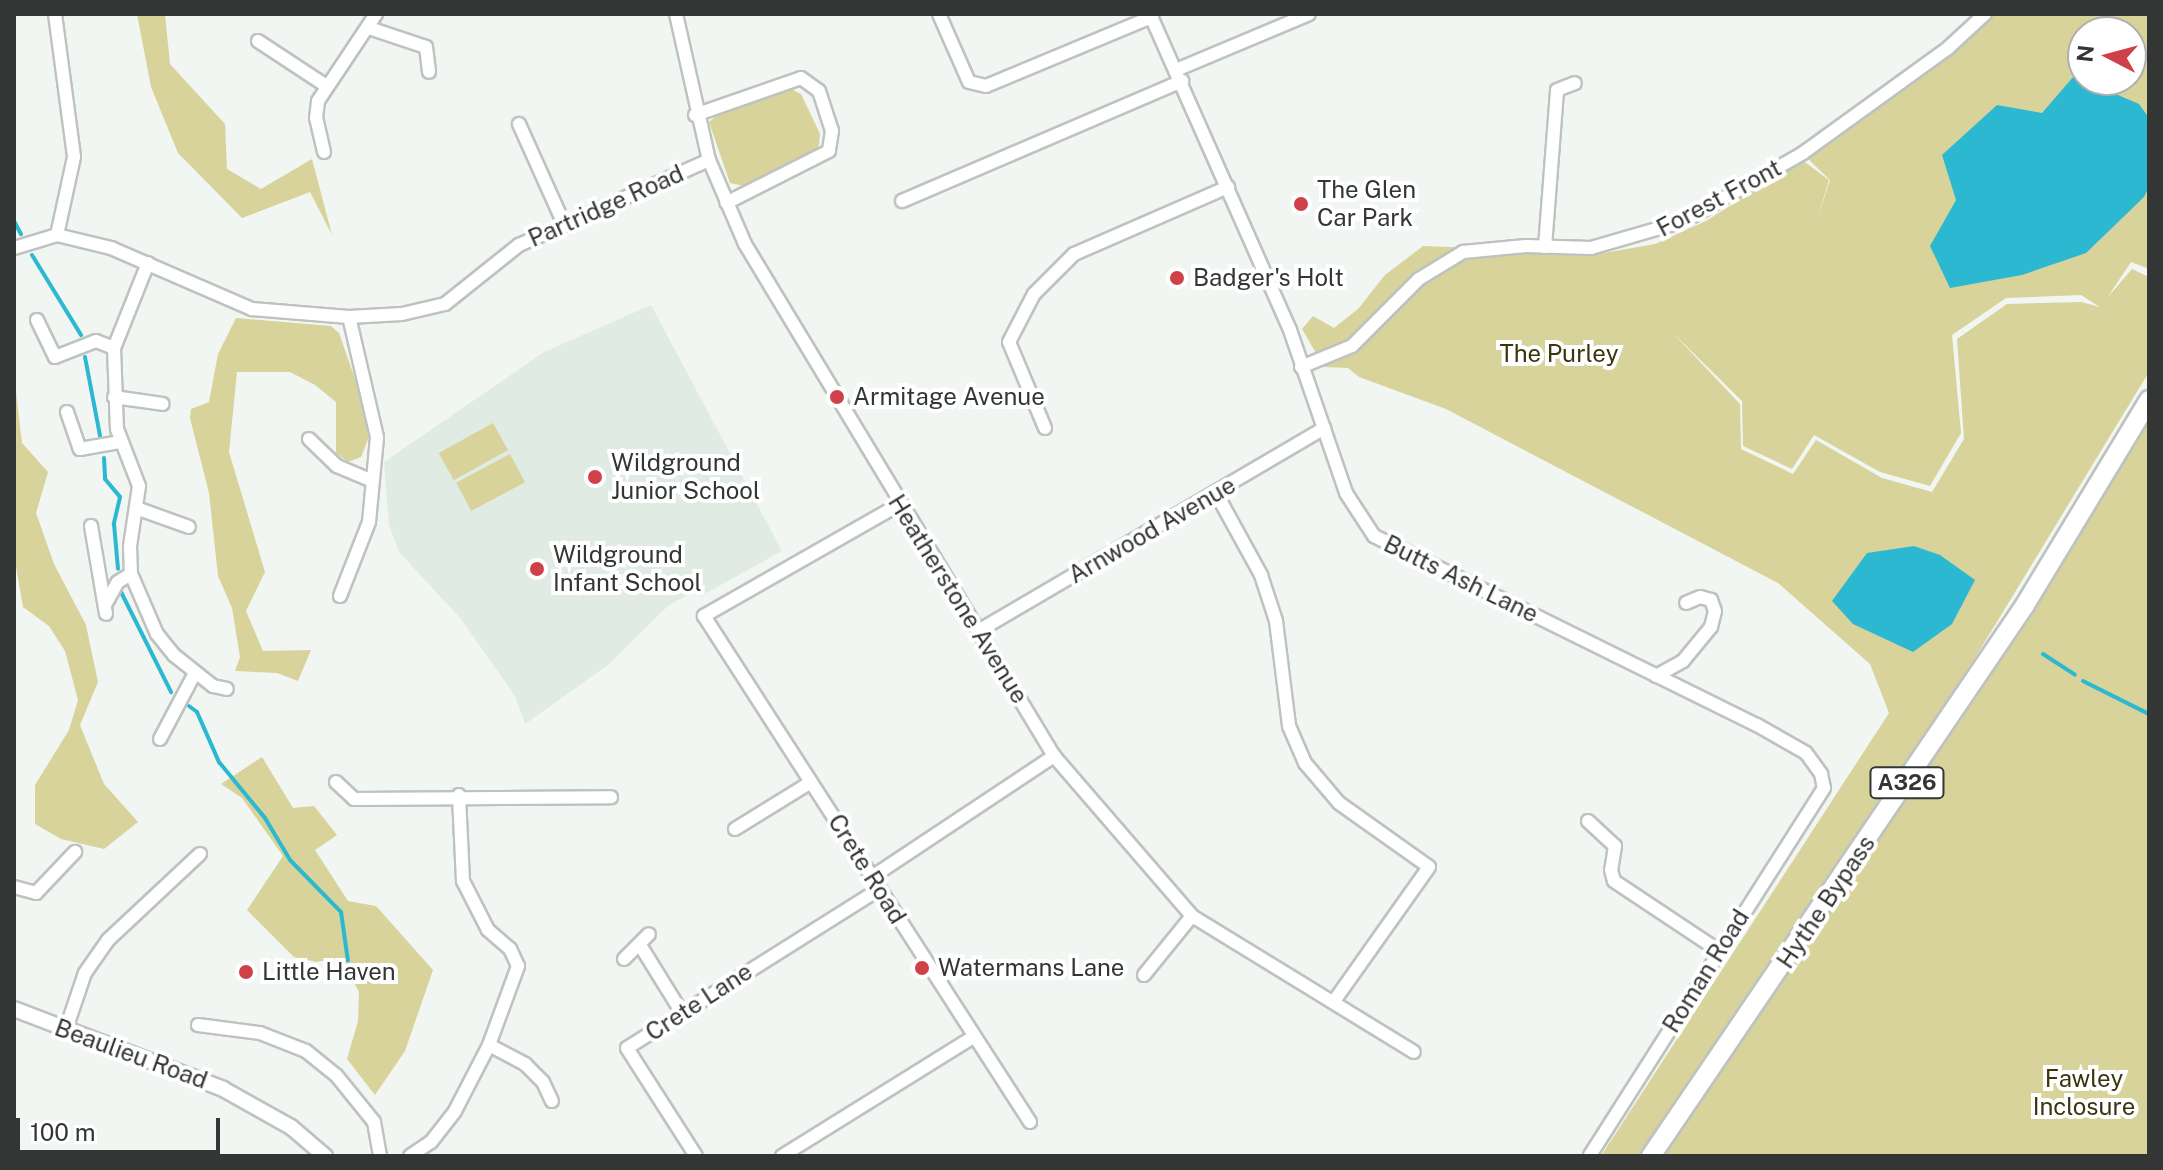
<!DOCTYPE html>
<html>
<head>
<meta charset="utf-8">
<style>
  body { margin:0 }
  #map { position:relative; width:2163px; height:1170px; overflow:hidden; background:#f1f6f3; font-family:"Public Sans",sans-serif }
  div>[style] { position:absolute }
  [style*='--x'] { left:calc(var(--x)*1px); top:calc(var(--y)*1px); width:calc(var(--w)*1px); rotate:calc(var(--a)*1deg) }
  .built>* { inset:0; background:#e0ebe4 }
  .green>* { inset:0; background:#d7d39b; transform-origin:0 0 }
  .water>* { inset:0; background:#2cb8d1 }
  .stream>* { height:4px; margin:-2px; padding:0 2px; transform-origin:2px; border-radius:2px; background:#2cb8d1 }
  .roads { filter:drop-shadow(2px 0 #bec3c0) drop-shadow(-2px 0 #bec3c0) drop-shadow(0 2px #bec3c0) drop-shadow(0 -2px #bec3c0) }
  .minor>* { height:12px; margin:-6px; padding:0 6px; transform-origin:6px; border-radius:6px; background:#fff }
  .tertiary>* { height:14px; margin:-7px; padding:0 7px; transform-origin:7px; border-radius:7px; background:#fff }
  .primary>* { height:18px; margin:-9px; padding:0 9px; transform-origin:9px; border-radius:9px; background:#fff }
  .dots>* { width:22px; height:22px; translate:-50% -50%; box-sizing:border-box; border:4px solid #fff; border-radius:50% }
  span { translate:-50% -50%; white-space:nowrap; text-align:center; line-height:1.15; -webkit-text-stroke:8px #fff; paint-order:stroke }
  .shield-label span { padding:2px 6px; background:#fff; border:2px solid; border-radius:6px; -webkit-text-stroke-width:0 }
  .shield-label { font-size:22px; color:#343635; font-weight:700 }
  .poi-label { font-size:24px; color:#343635 }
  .left { translate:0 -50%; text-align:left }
  .street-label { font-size:24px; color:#343635 }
  .park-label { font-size:24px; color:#39350c }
  .frame { position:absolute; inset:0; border:16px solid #343635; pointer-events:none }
  .north { position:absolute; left:2067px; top:16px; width:80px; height:80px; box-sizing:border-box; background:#fff; border:2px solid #aeafae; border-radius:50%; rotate:276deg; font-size:22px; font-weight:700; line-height:32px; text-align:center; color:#343635 }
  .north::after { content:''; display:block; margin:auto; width:28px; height:36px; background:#d04048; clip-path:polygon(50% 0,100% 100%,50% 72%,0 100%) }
  .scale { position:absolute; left:16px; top:1118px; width:204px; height:36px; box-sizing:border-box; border:4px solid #343635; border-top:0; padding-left:10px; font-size:24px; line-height:28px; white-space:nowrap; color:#343635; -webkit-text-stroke:6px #fff; paint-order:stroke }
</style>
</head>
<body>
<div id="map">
  <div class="built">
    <div style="clip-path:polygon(651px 305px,782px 551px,701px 596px,697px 589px,668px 606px,608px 665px,525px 724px,515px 696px,461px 619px,399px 552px,389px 525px,384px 462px,544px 352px)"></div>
  </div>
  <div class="green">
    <div style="clip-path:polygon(137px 14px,165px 14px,170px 64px,225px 124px,227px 169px,261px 189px,312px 159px,332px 235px,310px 192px,242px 218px,178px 153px,151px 87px)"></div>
    <div style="clip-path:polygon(evenodd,1991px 14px,2149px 14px,2149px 269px,2131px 262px,2107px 298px,2132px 269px,2149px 277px,2149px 372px,1925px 740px,1639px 1156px,1601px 1156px,1889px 713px,1870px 664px,1778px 583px,1446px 409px,1359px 377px,1348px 368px,1324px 367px,1302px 329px,1313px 316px,1334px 328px,1358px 309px,1385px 275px,1423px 246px,1604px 253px,1655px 244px,1706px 221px,1802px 160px,1829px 180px,1817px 220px,1830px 180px,1805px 156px,1985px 25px,1991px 14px,2083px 32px,2131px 32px,2131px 80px,2083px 80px,2083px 32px,1991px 14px,2081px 295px,2100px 307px,2081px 302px,2007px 304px,1957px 339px,1964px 439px,1932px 492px,1882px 478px,1816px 440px,1793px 474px,1741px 449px,1740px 404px,1671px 331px,1742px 401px,1743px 446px,1792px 469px,1814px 435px,1880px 472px,1930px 486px,1961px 433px,1952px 335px,2006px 298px,2081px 295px)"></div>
    <div style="clip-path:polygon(789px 88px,801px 94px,820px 134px,819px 145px,811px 155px,744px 186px,730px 183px,709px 122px,720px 113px)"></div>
    <div style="clip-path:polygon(236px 318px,331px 326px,339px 333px,368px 416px,369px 437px,361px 457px,348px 462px,336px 453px,336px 402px,315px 385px,290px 372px,237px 372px,229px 452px,265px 572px,246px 611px,263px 651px,311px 650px,298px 681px,277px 673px,235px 671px,240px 657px,232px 608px,218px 576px,209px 493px,190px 418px,191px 409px,209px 402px,218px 354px)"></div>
    <div style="clip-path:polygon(14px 375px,22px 443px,48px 472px,36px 513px,54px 564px,86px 625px,98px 682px,80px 725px,104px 784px,138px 822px,104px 849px,61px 839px,35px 824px,35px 785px,69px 730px,78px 700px,65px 651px,49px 626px,23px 607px,14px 555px)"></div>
    <div style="clip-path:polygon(2149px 410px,2149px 1156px,1656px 1156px)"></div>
    <div style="left:493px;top:423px;width:31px;height:62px;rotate:61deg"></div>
    <div style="left:510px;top:454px;width:32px;height:61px;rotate:62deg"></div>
    <div style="clip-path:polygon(262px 757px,293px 808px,314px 806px,337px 835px,315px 850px,348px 901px,376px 906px,433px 970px,405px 1051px,375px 1095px,347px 1059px,358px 1021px,359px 992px,341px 958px,316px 962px,294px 957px,247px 910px,283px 856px,242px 798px,221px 784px)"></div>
  </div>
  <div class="water">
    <div style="clip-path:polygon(2074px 76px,2139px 104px,2149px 118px,2149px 187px,2144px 197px,2086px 253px,2022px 275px,1950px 288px,1930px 246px,1956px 200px,1942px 155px,1997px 105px,2042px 113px)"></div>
    <div style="clip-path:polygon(1914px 546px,1940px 555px,1975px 580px,1952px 624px,1913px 652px,1853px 624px,1832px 601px,1867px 553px)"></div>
  </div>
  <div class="stream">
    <div style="--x:14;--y:221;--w:15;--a:62"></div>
    <div style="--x:32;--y:255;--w:94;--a:58.5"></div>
    <div style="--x:85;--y:357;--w:80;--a:79.2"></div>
    <div style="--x:104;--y:458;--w:21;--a:87"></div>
    <div style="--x:105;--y:479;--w:23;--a:50"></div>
    <div style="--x:120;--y:497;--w:28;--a:103"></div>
    <div style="--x:114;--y:524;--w:45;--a:84.9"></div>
    <div style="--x:121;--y:592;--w:112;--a:63.4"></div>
    <div style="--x:2043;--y:654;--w:38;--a:33"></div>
    <div style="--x:2083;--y:681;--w:74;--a:26.6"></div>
    <div style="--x:189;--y:706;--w:10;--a:37"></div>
    <div style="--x:197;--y:712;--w:55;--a:66.3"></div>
    <div style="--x:219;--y:762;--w:72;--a:50.6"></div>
    <div style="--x:265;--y:818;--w:49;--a:59.2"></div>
    <div style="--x:290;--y:860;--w:73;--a:45.6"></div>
    <div style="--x:341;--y:912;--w:49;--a:81.9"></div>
  </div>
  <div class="roads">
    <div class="minor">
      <div style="--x:55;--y:14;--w:144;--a:82.4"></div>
      <div style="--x:74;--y:157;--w:80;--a:102.3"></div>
      <div style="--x:676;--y:14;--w:150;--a:77.3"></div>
      <div style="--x:709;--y:160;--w:91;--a:66.8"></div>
      <div style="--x:745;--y:244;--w:598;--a:58.89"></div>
      <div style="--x:1054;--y:756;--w:211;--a:49.2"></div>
      <div style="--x:1192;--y:916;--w:260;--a:31.5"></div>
      <div style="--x:939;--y:14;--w:74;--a:66.2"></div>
      <div style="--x:969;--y:82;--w:17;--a:13"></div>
      <div style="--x:986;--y:86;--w:180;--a:-22.6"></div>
      <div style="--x:1150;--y:14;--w:346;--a:66.1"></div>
      <div style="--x:1290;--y:330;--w:172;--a:71"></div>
      <div style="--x:1346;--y:493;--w:51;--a:56.9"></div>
      <div style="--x:1374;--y:536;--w:427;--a:26.3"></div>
      <div style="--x:1757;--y:725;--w:56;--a:29.7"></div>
      <div style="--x:1806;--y:753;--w:26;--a:54"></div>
      <div style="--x:1821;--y:774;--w:14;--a:78"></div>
      <div style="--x:1824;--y:788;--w:436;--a:122.5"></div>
      <div style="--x:369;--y:28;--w:60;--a:18.4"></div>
      <div style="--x:426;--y:47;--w:25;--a:83"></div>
      <div style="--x:258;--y:41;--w:80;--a:33.3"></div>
      <div style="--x:1176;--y:70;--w:144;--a:-22.8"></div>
      <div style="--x:695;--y:115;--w:112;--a:-19.2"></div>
      <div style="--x:801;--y:78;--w:22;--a:36"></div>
      <div style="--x:819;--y:91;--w:42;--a:72"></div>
      <div style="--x:832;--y:131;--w:20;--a:99"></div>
      <div style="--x:829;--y:151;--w:115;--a:153.2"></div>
      <div style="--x:519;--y:124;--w:110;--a:65.8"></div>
      <div style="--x:324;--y:152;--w:35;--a:-103"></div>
      <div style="--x:316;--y:118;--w:17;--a:-83"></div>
      <div style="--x:318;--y:101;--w:105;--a:-56.3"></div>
      <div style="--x:902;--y:201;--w:305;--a:-23.2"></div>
      <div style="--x:1545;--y:247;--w:157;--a:-85.6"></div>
      <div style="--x:1557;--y:90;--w:19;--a:-21"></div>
      <div style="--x:14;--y:248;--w:45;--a:-16.8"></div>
      <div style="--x:57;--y:235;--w:56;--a:13.5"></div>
      <div style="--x:111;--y:248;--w:154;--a:23.4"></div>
      <div style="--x:252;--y:309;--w:97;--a:4.7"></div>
      <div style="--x:349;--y:317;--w:53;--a:-3.2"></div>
      <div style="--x:402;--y:314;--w:44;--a:-13.1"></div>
      <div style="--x:445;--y:304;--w:95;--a:-38.6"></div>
      <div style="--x:519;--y:245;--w:208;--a:-24.1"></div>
      <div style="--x:148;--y:263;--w:92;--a:111.8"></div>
      <div style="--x:114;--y:348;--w:81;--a:87.9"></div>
      <div style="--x:117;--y:429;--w:61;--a:68.9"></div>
      <div style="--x:139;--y:486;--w:61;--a:98.5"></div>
      <div style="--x:130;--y:546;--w:28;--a:88"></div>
      <div style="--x:131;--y:574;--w:65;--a:66.6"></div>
      <div style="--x:157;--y:634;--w:27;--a:51"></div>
      <div style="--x:174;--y:655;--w:50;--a:38.5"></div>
      <div style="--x:213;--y:686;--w:14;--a:12"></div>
      <div style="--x:37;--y:320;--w:41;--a:64.1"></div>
      <div style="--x:55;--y:357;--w:44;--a:-21.3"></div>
      <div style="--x:96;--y:341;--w:19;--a:21"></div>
      <div style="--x:1301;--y:367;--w:55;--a:-22.4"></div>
      <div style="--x:1352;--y:346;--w:95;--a:-45"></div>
      <div style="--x:1419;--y:279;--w:52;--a:-31.5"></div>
      <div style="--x:1463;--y:252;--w:63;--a:-5.4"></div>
      <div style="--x:1526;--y:246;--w:65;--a:1.8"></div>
      <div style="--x:1591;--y:248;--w:97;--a:-16.2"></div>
      <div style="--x:1684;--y:221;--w:137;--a:-29.7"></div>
      <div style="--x:1803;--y:153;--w:179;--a:-35.9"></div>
      <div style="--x:1948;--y:48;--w:50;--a:-42.6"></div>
      <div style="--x:114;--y:397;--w:49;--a:8.1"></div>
      <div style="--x:67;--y:412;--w:39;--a:71"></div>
      <div style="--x:80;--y:449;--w:41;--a:-9.9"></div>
      <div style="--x:1045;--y:428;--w:93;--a:-112.7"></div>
      <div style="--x:1009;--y:342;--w:54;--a:-62.5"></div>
      <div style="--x:1034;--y:294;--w:57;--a:-45"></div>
      <div style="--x:1074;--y:254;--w:168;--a:-23.5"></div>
      <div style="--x:309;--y:439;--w:39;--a:44"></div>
      <div style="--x:337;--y:466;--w:38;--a:23"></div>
      <div style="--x:1216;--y:493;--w:94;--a:61.2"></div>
      <div style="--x:1261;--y:575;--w:48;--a:71.9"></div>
      <div style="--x:1276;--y:621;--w:106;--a:82.9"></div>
      <div style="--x:1289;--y:726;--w:40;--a:66.6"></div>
      <div style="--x:1305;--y:763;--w:52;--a:49.6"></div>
      <div style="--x:1339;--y:803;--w:110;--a:35.4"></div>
      <div style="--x:1429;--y:867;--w:164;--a:125.3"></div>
      <div style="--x:900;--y:504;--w:226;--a:150.3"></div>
      <div style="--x:704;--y:616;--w:602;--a:57.21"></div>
      <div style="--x:136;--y:508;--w:56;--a:19.7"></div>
      <div style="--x:91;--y:526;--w:89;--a:80.3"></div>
      <div style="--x:340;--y:596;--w:79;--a:-68.6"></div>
      <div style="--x:369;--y:522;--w:85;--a:-84.6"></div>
      <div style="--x:377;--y:437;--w:123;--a:-103.1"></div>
      <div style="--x:105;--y:605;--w:26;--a:-61"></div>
      <div style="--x:118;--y:582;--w:15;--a:-32"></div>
      <div style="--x:980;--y:630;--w:399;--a:-30.4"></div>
      <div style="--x:1656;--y:676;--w:31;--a:-29"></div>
      <div style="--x:1683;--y:661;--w:44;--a:-50.5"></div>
      <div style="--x:1711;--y:627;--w:16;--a:-76"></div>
      <div style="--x:1715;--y:611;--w:12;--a:-110"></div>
      <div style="--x:1711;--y:600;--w:11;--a:-165"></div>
      <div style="--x:1700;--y:597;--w:15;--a:157"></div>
      <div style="--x:160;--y:739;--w:75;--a:-62.1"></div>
      <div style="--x:336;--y:782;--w:25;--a:43"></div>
      <div style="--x:354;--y:799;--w:257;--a:-0.4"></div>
      <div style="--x:1588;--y:821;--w:37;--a:43"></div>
      <div style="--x:1615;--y:846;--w:24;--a:99"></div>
      <div style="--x:1611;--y:870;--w:11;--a:75"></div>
      <div style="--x:1614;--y:881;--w:125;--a:33.6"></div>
      <div style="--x:735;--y:829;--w:89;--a:-31.7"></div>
      <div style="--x:872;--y:877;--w:219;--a:-33.6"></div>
      <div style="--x:14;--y:887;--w:23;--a:15"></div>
      <div style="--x:36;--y:893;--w:57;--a:-46.4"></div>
      <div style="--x:640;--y:945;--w:78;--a:58.2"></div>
      <div style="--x:624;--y:959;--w:35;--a:-45"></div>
      <div style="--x:1144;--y:975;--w:76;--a:-50.9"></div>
      <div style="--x:198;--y:1025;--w:63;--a:7.4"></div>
      <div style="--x:260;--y:1033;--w:49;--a:21.4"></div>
      <div style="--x:306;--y:1051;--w:38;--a:39"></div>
      <div style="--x:336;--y:1075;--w:60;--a:51"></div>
      <div style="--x:374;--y:1122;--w:35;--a:80"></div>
      <div style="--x:65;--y:1032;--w:62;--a:-71.3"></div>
      <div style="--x:85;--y:973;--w:40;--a:-55.1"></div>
      <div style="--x:108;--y:940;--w:126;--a:-43.1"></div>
      <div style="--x:489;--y:1045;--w:41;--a:27.8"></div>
      <div style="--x:525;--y:1064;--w:25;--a:45"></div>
      <div style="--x:543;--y:1082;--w:21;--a:65"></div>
      <div style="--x:410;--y:1156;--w:25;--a:-34"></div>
      <div style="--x:431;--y:1142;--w:39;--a:-52"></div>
      <div style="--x:455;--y:1111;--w:74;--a:-62.7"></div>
      <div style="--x:489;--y:1045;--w:84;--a:-69.8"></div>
      <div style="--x:518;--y:966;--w:19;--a:-115"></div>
      <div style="--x:510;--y:949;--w:29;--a:-139"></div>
      <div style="--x:488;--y:930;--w:55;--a:-117"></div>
      <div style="--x:463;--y:881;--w:86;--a:-92.7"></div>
      <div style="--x:696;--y:1156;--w:128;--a:-122.6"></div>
      <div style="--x:627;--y:1048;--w:298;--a:-32.2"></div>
      <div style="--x:782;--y:1156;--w:225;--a:-31.9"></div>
    </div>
    <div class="tertiary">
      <div style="--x:14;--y:1009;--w:224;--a:20.9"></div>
      <div style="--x:223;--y:1089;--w:78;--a:29.2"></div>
      <div style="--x:291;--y:1127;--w:45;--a:40.5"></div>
    </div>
    <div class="primary">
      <div style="--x:1651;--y:1156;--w:666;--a:-55.83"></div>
      <div style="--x:2025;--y:605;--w:240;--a:-58.8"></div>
    </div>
  </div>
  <div class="dots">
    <div style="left:1301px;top:204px;background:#d04048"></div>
    <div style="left:1177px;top:278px;background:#d04048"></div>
    <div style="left:837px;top:397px;background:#d04048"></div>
    <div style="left:595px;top:477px;background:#d04048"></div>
    <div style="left:537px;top:569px;background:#d04048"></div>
    <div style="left:922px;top:968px;background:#d04048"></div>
    <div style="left:246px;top:972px;background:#d04048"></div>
  </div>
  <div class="shield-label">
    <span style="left:1907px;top:783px">A326</span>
  </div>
  <div class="poi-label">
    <span class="left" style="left:1317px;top:204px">The Glen<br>Car Park</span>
    <span class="left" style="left:1193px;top:278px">Badger's Holt</span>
    <span class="left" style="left:853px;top:397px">Armitage Avenue</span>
    <span class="left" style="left:611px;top:477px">Wildground<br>Junior School</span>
    <span class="left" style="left:553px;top:569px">Wildground<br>Infant School</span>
    <span class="left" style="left:938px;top:968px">Watermans Lane</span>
    <span class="left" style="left:262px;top:972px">Little Haven</span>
  </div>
  <div class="street-label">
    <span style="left:1719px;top:198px;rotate:-28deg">Forest Front</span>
    <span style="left:606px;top:206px;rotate:-24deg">Partridge Road</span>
    <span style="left:1152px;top:530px;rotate:-30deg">Arnwood Avenue</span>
    <span style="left:1461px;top:579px;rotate:26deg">Butts Ash Lane</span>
    <span style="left:958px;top:599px;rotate:58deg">Heatherstone Avenue</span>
    <span style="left:867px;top:869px;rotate:58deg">Crete Road</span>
    <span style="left:1826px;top:902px;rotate:-56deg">Hythe Bypass</span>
    <span style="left:1706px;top:971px;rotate:-58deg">Roman Road</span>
    <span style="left:699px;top:1002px;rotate:-33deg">Crete Lane</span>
    <span style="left:131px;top:1054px;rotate:20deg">Beaulieu Road</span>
  </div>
  <div class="park-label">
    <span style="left:1559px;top:354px">The Purley</span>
    <span style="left:2084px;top:1093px">Fawley<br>Inclosure</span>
  </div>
  <div class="frame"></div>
  <div class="north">N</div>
  <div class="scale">100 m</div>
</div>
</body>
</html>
